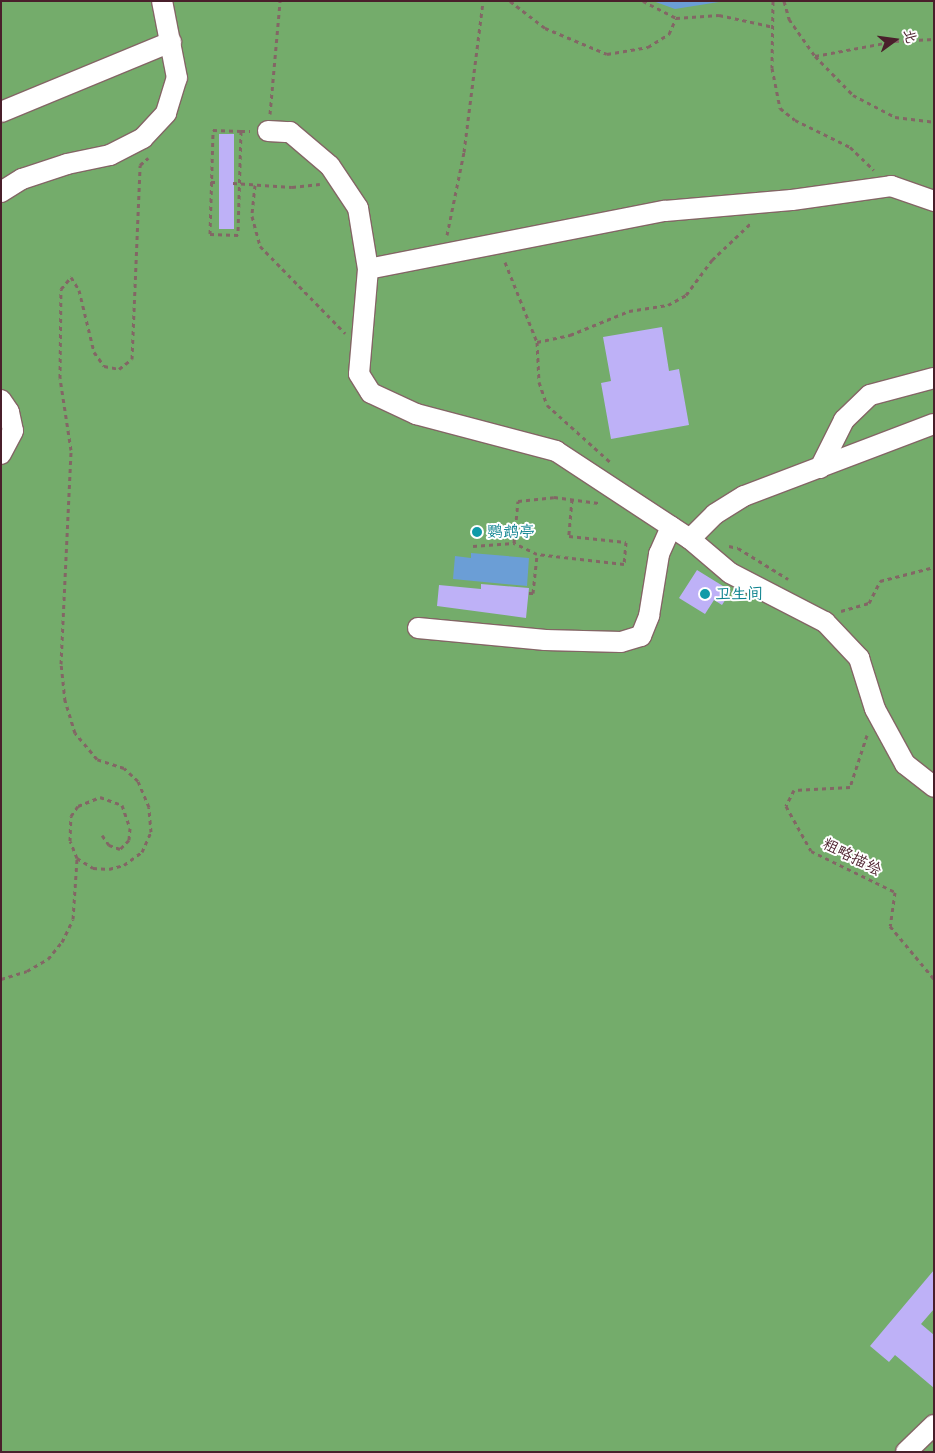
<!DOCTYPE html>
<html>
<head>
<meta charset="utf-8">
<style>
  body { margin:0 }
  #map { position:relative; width:935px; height:1453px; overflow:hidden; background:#eee9d0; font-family:Sriracha,"LXGW WenKai TC",sans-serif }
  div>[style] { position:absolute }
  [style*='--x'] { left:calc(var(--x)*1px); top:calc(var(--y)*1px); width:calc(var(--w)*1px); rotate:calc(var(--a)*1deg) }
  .forest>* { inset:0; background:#74ac6b; transform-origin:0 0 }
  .water>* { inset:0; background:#6b9ed6 }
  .building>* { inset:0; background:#beb1f7; transform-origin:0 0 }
  .path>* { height:3px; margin-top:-1.5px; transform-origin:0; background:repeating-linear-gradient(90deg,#836665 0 4px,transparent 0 8px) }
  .roads { filter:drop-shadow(1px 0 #836665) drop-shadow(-1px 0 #836665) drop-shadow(0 1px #836665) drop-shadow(0 -1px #836665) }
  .minor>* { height:20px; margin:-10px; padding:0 10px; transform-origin:10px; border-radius:10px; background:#fff }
  .dots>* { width:14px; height:14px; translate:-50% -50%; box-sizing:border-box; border:2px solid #fff; border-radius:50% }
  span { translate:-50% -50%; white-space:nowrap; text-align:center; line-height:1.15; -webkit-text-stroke:4px #fff; paint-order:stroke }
  .culture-label { font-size:16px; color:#0d838f }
  .left { translate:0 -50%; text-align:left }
  .street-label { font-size:16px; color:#4a1f2b }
  .frame { position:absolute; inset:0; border:2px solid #4a1f2b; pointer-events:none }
  .north { position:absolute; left:870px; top:15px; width:50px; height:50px; -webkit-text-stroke:4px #fff; paint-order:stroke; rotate:76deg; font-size:14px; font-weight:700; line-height:20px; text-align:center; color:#4a1f2b }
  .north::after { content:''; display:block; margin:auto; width:18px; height:22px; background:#4a1f2b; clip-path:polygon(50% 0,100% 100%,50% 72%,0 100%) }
</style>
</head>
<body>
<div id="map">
  <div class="forest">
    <div style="left:1px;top:1px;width:933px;height:1451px"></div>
  </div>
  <div class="water">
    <div style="clip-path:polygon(653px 1px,725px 1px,675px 9px)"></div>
    <div style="clip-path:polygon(471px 553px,529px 558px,527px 586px,453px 579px,455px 556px,471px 558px)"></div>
  </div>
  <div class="building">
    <div style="left:219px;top:134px;width:15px;height:95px"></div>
    <div style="clip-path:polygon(662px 327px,669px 371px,679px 369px,689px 425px,611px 439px,601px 383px,611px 381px,603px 337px)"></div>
    <div style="clip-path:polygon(697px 570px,731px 591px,722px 605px,714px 600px,705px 614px,679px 598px)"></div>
    <div style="clip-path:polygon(481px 584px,529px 588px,526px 618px,437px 606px,439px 585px,481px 589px)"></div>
    <div style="clip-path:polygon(934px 1270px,934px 1309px,921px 1324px,934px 1335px,934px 1388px,895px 1355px,889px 1362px,870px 1346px)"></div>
  </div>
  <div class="path">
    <div style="--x:510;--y:1;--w:44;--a:37.6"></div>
    <div style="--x:545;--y:28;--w:67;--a:22.8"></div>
    <div style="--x:607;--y:54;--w:42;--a:-9.7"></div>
    <div style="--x:648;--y:47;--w:25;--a:-32"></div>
    <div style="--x:669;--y:34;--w:17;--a:-66"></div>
    <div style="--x:643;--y:1;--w:37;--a:27"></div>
    <div style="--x:676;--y:18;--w:43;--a:-4"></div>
    <div style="--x:719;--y:15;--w:56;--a:12.3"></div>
    <div style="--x:773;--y:1;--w:67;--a:90.9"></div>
    <div style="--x:772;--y:68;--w:41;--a:78.7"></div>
    <div style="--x:780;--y:108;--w:19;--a:39"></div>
    <div style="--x:795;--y:120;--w:61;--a:26.1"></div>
    <div style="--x:850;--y:147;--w:33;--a:44"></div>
    <div style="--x:784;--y:1;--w:19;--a:74"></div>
    <div style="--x:789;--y:19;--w:45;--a:54.9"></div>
    <div style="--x:815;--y:56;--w:54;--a:45.7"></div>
    <div style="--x:853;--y:95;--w:47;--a:27.6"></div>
    <div style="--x:895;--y:117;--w:39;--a:7"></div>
    <div style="--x:815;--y:56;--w:81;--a:-10.6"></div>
    <div style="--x:895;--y:41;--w:39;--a:-3"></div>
    <div style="--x:270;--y:114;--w:113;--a:-84.9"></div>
    <div style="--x:241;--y:131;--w:104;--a:91.7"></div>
    <div style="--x:238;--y:235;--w:28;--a:-178"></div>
    <div style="--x:210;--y:234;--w:104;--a:-88.3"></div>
    <div style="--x:213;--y:130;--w:28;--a:2"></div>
    <div style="--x:241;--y:131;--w:9;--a:0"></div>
    <div style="--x:211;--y:182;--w:8;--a:0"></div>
    <div style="--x:233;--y:183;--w:59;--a:3.9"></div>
    <div style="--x:292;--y:187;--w:28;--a:-6"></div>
    <div style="--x:255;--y:185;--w:31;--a:96"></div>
    <div style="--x:252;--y:216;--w:31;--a:75"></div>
    <div style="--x:260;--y:246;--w:122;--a:45.7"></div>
    <div style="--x:447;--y:235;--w:85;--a:-78.4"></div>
    <div style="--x:464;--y:152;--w:152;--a:-82.8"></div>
    <div style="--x:505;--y:262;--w:86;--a:68.2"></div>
    <div style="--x:537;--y:342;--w:40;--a:87.1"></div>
    <div style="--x:539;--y:382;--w:24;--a:71"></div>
    <div style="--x:547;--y:405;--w:85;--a:42.1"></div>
    <div style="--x:537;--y:342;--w:34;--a:-12"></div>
    <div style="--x:570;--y:335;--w:64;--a:-22.1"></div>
    <div style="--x:629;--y:311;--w:39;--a:-9"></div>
    <div style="--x:668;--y:305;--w:21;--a:-29"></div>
    <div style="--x:686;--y:295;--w:44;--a:-53.4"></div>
    <div style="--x:712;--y:260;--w:55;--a:-43.5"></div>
    <div style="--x:572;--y:499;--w:37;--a:95"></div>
    <div style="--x:569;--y:536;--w:57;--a:6"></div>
    <div style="--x:626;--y:542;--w:22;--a:95"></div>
    <div style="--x:624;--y:564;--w:88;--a:-173.4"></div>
    <div style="--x:537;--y:554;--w:25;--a:-154"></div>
    <div style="--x:514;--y:543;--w:42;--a:-84.6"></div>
    <div style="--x:518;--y:501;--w:36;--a:-6"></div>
    <div style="--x:554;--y:497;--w:45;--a:7.6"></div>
    <div style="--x:473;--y:546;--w:41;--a:-4.2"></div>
    <div style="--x:729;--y:546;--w:9;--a:13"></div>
    <div style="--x:738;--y:548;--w:59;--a:31.8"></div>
    <div style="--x:529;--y:593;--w:4;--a:0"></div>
    <div style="--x:533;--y:593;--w:39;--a:-84"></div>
    <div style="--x:841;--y:611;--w:29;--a:-16"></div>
    <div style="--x:869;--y:603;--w:25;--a:-63"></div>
    <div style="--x:880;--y:581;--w:56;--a:-14.5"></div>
    <div style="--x:867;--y:735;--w:55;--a:108.1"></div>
    <div style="--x:850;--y:787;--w:56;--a:176.9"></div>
    <div style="--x:794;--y:790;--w:18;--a:117"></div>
    <div style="--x:786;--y:806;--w:51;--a:60.9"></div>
    <div style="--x:811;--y:851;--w:93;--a:26"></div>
    <div style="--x:895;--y:892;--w:34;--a:98"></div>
    <div style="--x:890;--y:926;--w:69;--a:50.3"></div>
    <div style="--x:77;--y:858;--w:18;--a:-112"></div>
    <div style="--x:70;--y:841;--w:25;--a:-88"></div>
    <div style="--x:71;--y:816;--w:12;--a:-55"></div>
    <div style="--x:78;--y:806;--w:24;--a:-22"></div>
    <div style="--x:100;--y:797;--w:23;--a:20"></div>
    <div style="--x:122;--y:805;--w:24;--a:71"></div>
    <div style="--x:130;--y:828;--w:12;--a:95"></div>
    <div style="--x:129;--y:840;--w:13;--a:135"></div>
    <div style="--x:120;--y:849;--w:12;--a:-160"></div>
    <div style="--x:109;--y:845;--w:12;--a:-125"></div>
    <div style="--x:1;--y:979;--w:27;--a:-17"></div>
    <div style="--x:27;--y:971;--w:24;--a:-30"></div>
    <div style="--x:48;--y:959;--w:22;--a:-51"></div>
    <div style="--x:62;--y:942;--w:25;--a:-64"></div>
    <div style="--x:73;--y:919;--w:61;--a:-86.2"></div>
    <div style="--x:77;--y:858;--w:19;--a:32"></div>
    <div style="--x:93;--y:868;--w:16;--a:4"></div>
    <div style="--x:109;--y:869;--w:16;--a:-15"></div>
    <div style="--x:124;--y:865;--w:22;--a:-36"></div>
    <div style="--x:142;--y:852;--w:22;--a:-66"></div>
    <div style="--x:151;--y:832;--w:25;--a:-95"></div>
    <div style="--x:149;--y:807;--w:28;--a:-113"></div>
    <div style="--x:138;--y:781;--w:19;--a:-137"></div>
    <div style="--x:124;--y:768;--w:28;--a:-162"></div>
    <div style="--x:97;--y:759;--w:34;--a:-130"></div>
    <div style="--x:75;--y:733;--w:34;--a:-107"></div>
    <div style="--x:65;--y:701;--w:37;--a:-96"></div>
    <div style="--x:61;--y:664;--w:214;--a:-87.3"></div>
    <div style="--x:71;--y:450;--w:73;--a:-98.7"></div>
    <div style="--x:60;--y:378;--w:89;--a:-89.4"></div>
    <div style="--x:61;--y:289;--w:16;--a:-50"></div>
    <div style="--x:71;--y:277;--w:15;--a:58"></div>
    <div style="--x:79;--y:290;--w:64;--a:76.4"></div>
    <div style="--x:94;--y:352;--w:17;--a:54"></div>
    <div style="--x:104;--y:366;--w:15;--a:11"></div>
    <div style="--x:119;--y:369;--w:16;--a:-38"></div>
    <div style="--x:132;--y:359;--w:194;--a:-87.6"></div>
    <div style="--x:140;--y:165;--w:11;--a:-41"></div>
  </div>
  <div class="roads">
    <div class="minor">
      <div style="--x:1;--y:112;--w:184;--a:-22.4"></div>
      <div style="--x:268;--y:131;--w:22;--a:3"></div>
      <div style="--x:290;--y:132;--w:52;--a:40.4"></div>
      <div style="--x:330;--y:166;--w:50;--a:56.3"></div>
      <div style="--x:358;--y:208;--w:62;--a:80.7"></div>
      <div style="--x:368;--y:269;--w:105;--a:94.9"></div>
      <div style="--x:359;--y:374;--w:22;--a:58"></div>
      <div style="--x:371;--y:393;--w:50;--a:25"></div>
      <div style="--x:416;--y:414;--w:145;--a:14.8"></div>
      <div style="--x:556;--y:451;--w:160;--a:33.3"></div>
      <div style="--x:690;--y:539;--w:52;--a:40.4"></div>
      <div style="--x:730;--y:573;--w:107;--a:27.3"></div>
      <div style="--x:825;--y:622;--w:50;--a:46.6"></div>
      <div style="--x:859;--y:658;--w:53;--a:72.6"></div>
      <div style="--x:875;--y:709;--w:63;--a:61.4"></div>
      <div style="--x:905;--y:764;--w:37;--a:38"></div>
      <div style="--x:1;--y:192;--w:25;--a:-32"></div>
      <div style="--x:22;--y:179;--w:47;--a:-18.4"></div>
      <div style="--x:67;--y:164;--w:44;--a:-11.8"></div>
      <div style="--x:110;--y:155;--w:37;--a:-27"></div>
      <div style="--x:143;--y:138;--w:34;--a:-47"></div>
      <div style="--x:166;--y:113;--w:37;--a:-73"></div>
      <div style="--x:177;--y:78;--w:78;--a:-101"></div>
      <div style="--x:368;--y:269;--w:303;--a:-11.1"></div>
      <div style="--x:665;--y:211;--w:127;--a:-5"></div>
      <div style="--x:792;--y:200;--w:100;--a:-8"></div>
      <div style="--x:891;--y:186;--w:46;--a:19.2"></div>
      <div style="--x:1;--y:400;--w:14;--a:56"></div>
      <div style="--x:9;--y:412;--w:19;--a:78"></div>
      <div style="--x:13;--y:431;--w:26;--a:118"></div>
      <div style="--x:820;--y:468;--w:54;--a:-63.4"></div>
      <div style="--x:844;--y:420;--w:36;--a:-44"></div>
      <div style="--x:870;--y:395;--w:66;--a:-14.9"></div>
      <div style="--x:690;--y:539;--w:35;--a:-45"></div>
      <div style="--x:715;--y:514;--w:34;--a:-32"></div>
      <div style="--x:744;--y:496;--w:203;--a:-20.8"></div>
      <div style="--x:418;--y:628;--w:128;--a:5.4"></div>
      <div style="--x:545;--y:640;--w:76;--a:1.5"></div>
      <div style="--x:621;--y:642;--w:21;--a:-17"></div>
      <div style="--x:641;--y:636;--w:22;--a:-68"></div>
      <div style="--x:649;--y:616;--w:63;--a:-80.8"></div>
      <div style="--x:659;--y:554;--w:30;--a:-66"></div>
      <div style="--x:906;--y:1452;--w:39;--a:-44"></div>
    </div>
  </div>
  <div class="dots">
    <div style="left:477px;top:532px;background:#0f9aa8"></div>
    <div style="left:705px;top:594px;background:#0f9aa8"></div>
  </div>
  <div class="culture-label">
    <span class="left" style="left:487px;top:532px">鹦鹉亭</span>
    <span class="left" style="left:715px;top:594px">卫生间</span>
  </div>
  <div class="street-label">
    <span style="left:852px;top:857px;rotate:27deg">粗略描绘</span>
  </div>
  <div class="frame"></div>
  <div class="north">北</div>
</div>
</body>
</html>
